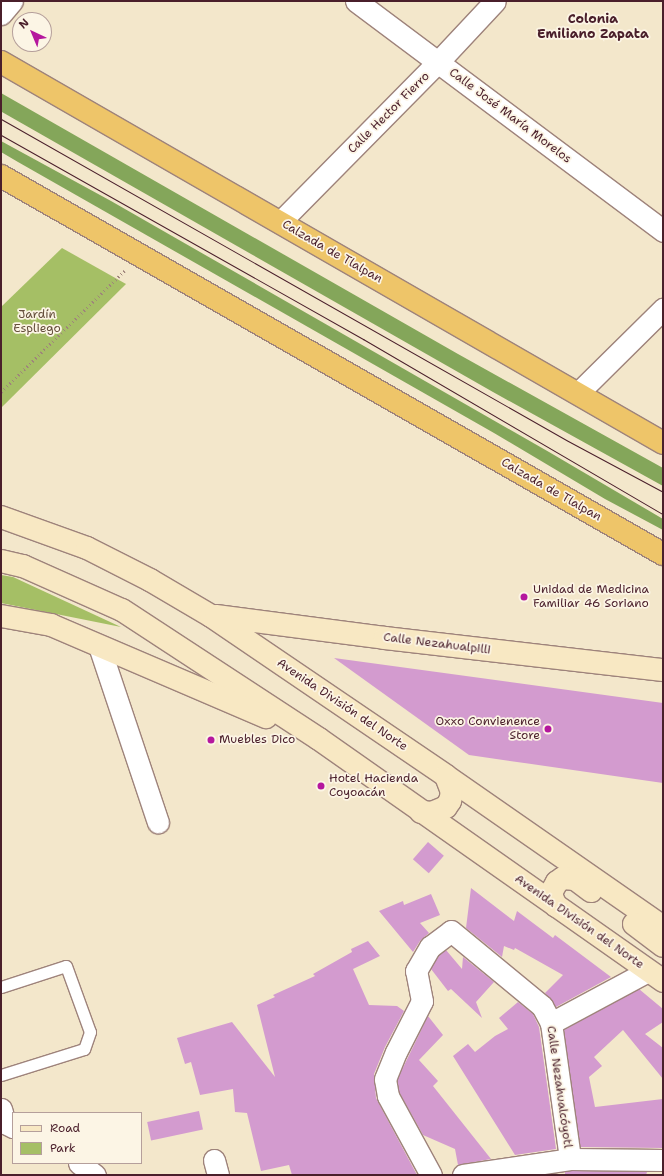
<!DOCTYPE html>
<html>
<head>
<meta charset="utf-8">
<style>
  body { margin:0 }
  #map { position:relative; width:664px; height:1176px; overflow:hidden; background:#f3e7cb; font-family:"Shantell Sans",sans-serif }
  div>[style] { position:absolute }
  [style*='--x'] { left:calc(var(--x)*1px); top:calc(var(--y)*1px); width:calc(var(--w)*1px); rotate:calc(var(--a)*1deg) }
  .green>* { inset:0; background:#a5bf65 }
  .forest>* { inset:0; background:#84a65a }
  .building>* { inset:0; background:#d39bcf; transform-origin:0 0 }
  .path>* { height:2.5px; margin-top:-1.25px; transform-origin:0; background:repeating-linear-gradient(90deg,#9e837b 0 1px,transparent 0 4px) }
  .roads { filter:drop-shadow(1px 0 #9e837b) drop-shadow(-1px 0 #9e837b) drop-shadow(0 1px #9e837b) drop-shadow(0 -1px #9e837b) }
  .lane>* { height:11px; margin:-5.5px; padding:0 5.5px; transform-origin:5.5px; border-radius:5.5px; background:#fff }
  .street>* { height:21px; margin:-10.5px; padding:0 10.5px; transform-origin:10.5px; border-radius:10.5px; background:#fff }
  .secondary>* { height:22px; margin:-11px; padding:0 11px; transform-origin:11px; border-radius:11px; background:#f8e8c3 }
  .highway>* { height:22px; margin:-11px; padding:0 11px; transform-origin:11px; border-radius:11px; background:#eec569 }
  .tram>* { height:1px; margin:-0.5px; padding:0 0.5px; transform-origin:0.5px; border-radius:0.5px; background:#4a1f2b }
  .dots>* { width:11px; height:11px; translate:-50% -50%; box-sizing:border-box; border:2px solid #fcf5e5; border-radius:50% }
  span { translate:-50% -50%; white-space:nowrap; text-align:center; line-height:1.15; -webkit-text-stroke:3.5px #fcf5e5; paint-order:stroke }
  .street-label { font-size:12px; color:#4a1f2b }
  .park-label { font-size:12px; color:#654f3c }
  .poi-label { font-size:12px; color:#4a1f2b }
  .left { translate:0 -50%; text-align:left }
  .right { translate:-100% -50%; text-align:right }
  .neighbourhood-label { font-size:13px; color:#4a1f2b; font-weight:700 }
  .frame { position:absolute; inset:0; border:2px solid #4a1f2b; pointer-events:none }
  .legend { position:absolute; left:12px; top:1112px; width:130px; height:52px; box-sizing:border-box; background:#fcf5e5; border:1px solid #b59f9b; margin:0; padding:5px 7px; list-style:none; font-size:12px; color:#4a1f2b }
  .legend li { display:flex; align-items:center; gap:8px; height:20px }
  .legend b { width:20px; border:1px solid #b59f9b }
  .north { position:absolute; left:12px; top:12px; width:40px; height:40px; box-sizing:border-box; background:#fcf5e5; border:1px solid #b59f9b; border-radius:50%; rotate:316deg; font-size:11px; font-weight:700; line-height:16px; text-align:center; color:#4a1f2b }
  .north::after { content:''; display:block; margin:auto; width:14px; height:18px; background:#b5179e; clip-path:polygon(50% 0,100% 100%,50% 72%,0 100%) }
</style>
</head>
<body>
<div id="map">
  <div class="green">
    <div style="clip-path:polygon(62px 248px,126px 284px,1px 408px,1px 307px)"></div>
    <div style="clip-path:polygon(1px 575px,13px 577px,121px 627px,1px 603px)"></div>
  </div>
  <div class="forest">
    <div style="clip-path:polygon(1px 93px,458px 354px,663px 468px,663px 486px,493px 392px,2px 112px)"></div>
    <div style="clip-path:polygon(1px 141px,111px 201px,549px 452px,663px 519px,663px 530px,605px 499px,494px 433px,18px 162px,1px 152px)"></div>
  </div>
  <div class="building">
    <div style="clip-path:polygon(334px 658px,663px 703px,663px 783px,469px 755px)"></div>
    <div style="left:428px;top:842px;width:21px;height:23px;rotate:41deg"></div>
    <div style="clip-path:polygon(471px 888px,514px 921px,517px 911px,553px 938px,555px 935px,611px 977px,556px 1007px,545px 993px,563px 975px,515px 948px,514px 950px,504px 946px,502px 957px,466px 928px)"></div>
    <div style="clip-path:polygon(431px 894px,440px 915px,420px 923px,429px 933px,420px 941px,413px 952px,379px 911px,403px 901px,404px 905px)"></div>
    <div style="clip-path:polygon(368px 941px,380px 956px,353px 969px,369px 1005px,397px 1006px,404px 1011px,385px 1047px,374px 1074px,376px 1098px,417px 1175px,292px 1175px,289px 1165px,261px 1171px,247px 1113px,235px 1112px,233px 1089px,200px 1095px,191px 1062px,185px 1064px,177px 1038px,232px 1022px,275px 1077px,257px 1005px,275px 997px,273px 995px,315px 976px,313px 974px,352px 952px,351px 949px)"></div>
    <div style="clip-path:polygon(446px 950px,462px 969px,463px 957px,494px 982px,476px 1002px,482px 1018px,451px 989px,448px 991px,431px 969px,439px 955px)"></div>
    <div style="clip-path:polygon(639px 989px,663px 1009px,663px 1022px,645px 1034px,663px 1048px,663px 1079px,623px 1030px,594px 1057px,602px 1066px,589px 1077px,595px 1107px,663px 1099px,663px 1148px,580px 1147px,564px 1030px)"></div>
    <div style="clip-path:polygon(518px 1002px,533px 1014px,539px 1027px,556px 1149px,515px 1155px,453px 1056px,468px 1044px,475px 1052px,495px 1036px,508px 1029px,499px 1018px)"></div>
    <div style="clip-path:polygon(428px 1016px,443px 1035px,419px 1060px,438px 1081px,433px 1086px,491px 1159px,458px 1165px,455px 1149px,423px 1135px,399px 1092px,397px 1080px)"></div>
    <div style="left:199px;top:1111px;width:19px;height:53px;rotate:78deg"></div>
    <div style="clip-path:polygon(571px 1171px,647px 1172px,646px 1175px,565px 1175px,565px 1172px)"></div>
  </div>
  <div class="path">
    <div style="--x:1;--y:392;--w:173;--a:-44.5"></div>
  </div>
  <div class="roads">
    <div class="lane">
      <div style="--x:1;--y:987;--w:68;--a:-17.9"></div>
      <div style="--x:66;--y:966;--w:70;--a:70"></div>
      <div style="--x:90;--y:1032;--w:18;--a:109"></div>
      <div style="--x:84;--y:1049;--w:87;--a:162.6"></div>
    </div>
    <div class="street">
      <div style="--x:356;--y:1;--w:384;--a:36.8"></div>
      <div style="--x:1;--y:14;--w:17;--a:-50"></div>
      <div style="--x:280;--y:222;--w:225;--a:-45.4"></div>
      <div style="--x:438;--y:62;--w:83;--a:-46.9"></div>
      <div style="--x:578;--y:393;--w:120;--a:-44.7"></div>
      <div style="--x:99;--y:646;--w:186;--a:71.5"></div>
      <div style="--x:551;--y:1023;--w:110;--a:-28.2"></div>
      <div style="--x:1;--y:1109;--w:15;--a:74"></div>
      <div style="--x:5;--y:1123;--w:9;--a:27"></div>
      <div style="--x:214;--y:1160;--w:16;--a:75"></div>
      <div style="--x:79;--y:1163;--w:20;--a:37"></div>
      <div style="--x:431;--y:1175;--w:90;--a:-118.6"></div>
      <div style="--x:388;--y:1096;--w:17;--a:-100"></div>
      <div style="--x:385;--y:1079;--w:29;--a:-68"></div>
      <div style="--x:396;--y:1052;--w:57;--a:-63"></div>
      <div style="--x:422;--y:1001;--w:31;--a:-101"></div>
      <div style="--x:416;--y:971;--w:28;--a:-60"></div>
      <div style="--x:430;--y:947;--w:26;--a:-37"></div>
      <div style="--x:451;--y:931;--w:118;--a:39.5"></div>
      <div style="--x:542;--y:1006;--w:19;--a:62"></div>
      <div style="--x:551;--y:1023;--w:137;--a:82"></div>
      <div style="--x:463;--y:1175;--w:108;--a:-8.5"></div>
      <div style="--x:570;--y:1159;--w:93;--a:0.6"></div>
    </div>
    <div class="secondary">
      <div style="--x:1;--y:517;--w:91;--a:19.8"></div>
      <div style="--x:87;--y:548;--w:71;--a:26.9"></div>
      <div style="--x:150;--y:580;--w:71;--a:30.5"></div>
      <div style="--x:211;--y:616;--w:284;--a:34.2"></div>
      <div style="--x:446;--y:776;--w:264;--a:34.8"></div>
      <div style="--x:1;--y:561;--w:23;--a:13"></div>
      <div style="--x:23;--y:566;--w:108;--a:24"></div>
      <div style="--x:122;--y:610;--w:235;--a:33.2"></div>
      <div style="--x:319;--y:739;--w:421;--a:35.1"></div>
      <div style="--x:1;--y:616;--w:51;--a:10.2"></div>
      <div style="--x:51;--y:625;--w:234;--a:23.2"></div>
      <div style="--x:216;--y:616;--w:170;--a:7.4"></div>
      <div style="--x:385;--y:638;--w:280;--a:6.6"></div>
      <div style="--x:421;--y:812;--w:11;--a:5"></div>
      <div style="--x:432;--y:813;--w:15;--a:-23"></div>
      <div style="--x:446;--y:807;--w:7;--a:-56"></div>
      <div style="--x:450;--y:801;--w:9;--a:-77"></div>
      <div style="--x:452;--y:792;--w:17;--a:-111"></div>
      <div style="--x:556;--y:906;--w:10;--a:-114"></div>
      <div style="--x:552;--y:897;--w:6;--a:-90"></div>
      <div style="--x:552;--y:891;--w:10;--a:-61"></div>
      <div style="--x:557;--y:882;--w:7;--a:-34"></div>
      <div style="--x:563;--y:878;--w:12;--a:5"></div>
      <div style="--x:575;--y:879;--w:20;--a:37"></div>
      <div style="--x:634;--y:924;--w:36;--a:37"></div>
    </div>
    <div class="highway">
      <div style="--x:1;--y:62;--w:764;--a:29.92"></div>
      <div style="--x:1;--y:176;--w:762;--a:29.73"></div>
    </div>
  </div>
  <div class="tram">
    <div style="--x:1;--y:119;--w:652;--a:29.59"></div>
    <div style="--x:568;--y:441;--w:108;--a:28.2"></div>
    <div style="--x:1;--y:135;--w:416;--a:29.4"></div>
    <div style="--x:363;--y:339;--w:347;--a:30.3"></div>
  </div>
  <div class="dots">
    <div style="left:524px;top:597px;background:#b5179e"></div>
    <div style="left:548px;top:729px;background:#b5179e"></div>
    <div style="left:211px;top:740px;background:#b5179e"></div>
    <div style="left:321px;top:786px;background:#b5179e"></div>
  </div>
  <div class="street-label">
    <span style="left:389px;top:113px;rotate:-45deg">Calle Hector Fierro</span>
    <span style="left:510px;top:116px;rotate:37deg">Calle José María Morelos</span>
    <span style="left:332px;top:252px;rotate:30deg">Calzada de Tlalpan</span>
    <span style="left:551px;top:490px;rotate:30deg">Calzada de Tlalpan</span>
    <span style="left:437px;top:644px;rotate:7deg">Calle Nezahualpilli</span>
    <span style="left:342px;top:705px;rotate:34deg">Avenida División del Norte</span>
    <span style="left:579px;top:922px;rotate:35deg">Avenida División del Norte</span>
    <span style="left:559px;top:1087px;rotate:82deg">Calle Nezahualcóyotl</span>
  </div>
  <div class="park-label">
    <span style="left:37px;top:322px">Jardín<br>Espliego</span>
  </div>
  <div class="poi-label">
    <span class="left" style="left:533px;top:597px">Unidad de Medicina<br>Familiar 46 Soriano</span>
    <span class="right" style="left:540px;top:729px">Oxxo Convienence<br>Store</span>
    <span class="left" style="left:219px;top:740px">Muebles Dico</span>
    <span class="left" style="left:329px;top:786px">Hotel Hacienda<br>Coyoacán</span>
  </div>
  <div class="neighbourhood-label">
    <span style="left:593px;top:27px">Colonia<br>Emiliano Zapata</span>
  </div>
  <div class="frame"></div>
  <ul class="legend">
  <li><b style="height:5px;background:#f8e8c3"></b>Road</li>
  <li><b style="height:11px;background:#a5bf65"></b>Park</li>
  </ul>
  <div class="north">N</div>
</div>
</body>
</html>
